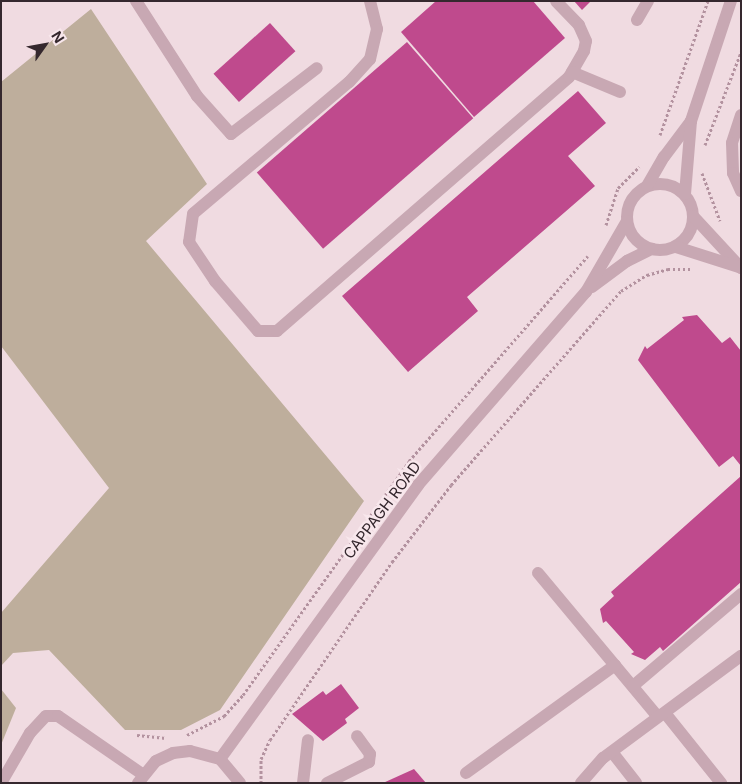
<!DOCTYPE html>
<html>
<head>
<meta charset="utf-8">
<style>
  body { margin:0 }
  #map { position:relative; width:742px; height:784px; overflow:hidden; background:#f0dbe1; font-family:Inter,sans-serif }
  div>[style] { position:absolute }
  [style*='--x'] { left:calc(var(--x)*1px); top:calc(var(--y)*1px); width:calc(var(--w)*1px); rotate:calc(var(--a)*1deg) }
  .green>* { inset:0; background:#beae9c }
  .building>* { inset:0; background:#bf4a8d; transform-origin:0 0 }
  .path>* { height:3px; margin-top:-1.5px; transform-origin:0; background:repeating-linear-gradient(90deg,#b3929f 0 2.5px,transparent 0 5px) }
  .minor>* { height:12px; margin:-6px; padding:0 6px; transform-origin:6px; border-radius:6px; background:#c8a8b3 }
  .minor>.ring { margin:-6px; padding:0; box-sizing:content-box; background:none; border:12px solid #c8a8b3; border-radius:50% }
  span { translate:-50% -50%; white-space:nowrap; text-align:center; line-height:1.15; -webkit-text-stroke:5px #f8e7ec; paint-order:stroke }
  .street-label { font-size:15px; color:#35282e }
  .frame { position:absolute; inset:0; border:2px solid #35282e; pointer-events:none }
  .north { position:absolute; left:20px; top:20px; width:50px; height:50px; -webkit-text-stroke:4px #f8e7ec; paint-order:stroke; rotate:58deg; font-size:14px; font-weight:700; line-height:20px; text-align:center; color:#35282e }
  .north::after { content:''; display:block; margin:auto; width:18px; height:22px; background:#35282e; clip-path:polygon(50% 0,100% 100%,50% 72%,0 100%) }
</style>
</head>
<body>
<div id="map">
  <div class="green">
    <div style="clip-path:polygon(91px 9px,207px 184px,146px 241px,364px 501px,220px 710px,181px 730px,125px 730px,49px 650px,13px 653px,1px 666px,1px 613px,109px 488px,1px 346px,1px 82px)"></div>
    <div style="clip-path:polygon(1px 689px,16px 708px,1px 745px)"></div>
  </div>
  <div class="building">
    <div style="clip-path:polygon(436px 1px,533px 1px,565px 38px,474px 117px,401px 32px)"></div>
    <div style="clip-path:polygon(574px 1px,591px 1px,582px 10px)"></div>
    <div style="left:270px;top:23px;width:38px;height:76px;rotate:48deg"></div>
    <div style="left:407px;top:42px;width:101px;height:199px;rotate:49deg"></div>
    <div style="clip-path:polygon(578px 91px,606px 123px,568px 156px,595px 186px,467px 297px,478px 311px,408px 372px,342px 296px)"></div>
    <div style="clip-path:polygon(697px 315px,722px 343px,730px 337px,741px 351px,741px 466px,733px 456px,719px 467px,638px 360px,645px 346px,647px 349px,684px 320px,682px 317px)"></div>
    <div style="clip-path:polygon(741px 476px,741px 582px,663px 651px,660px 647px,645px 660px,631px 654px,634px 652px,606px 621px,603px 623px,600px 609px,614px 596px,611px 592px)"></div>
    <div style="clip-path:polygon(341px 684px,359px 708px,345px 719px,347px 723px,323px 741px,292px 714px,323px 691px,326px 695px)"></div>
    <div style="clip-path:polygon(414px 769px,426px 783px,383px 783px)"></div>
  </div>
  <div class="path">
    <div style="--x:660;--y:135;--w:142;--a:-70.3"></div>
    <div style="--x:705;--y:145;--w:100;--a:-68.8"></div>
    <div style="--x:702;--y:173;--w:51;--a:69.4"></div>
    <div style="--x:606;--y:225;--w:39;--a:-72"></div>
    <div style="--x:618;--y:188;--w:30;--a:-45"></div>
    <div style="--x:137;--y:735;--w:29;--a:6"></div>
    <div style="--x:187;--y:735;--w:42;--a:-27.2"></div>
    <div style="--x:224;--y:716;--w:28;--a:-48"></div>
    <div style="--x:243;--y:695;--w:287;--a:-54.6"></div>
    <div style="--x:409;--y:461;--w:272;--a:-48.9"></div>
    <div style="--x:261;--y:783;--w:24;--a:-90"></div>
    <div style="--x:261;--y:759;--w:21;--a:-65"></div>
    <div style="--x:270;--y:740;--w:216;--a:-55.6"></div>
    <div style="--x:392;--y:562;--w:97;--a:-52.5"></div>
    <div style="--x:451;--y:485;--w:258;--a:-48.8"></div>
    <div style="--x:621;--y:291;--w:31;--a:-32"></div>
    <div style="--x:647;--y:275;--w:22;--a:-16"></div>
    <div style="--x:668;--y:269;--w:22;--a:0"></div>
  </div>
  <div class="minor">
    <div style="--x:136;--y:1;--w:113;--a:57.3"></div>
    <div style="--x:197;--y:96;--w:51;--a:48.2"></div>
    <div style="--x:231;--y:134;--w:108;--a:-37.5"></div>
    <div style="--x:370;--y:1;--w:29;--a:76"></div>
    <div style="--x:377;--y:29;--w:31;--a:103"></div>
    <div style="--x:370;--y:59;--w:31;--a:132"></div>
    <div style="--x:349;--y:82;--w:204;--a:139.8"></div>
    <div style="--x:193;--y:214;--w:28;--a:98"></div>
    <div style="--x:189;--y:242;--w:47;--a:56.3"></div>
    <div style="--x:215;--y:281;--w:66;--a:49.3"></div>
    <div style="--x:258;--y:331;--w:19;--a:0"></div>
    <div style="--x:277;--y:331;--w:387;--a:-41"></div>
    <div style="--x:569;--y:77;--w:30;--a:-60"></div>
    <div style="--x:584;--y:51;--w:10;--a:-79"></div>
    <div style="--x:586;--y:41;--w:17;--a:-114"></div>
    <div style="--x:579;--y:25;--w:33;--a:-134"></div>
    <div style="--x:637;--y:20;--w:22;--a:-60"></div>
    <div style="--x:572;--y:72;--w:52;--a:22.6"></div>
    <div style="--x:741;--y:115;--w:29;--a:108"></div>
    <div style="--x:732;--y:143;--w:30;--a:88"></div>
    <div style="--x:733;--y:173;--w:20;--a:66"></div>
    <div class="ring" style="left:627px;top:184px;width:54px;height:54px"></div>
    <div style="--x:647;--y:186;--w:34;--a:-60"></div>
    <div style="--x:664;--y:157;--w:45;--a:-53.1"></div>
    <div style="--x:691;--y:121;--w:126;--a:-71.6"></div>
    <div style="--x:685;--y:194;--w:73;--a:-85.3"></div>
    <div style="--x:693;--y:216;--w:71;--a:47.3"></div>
    <div style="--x:676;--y:247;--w:66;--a:17.6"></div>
    <div style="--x:592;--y:287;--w:44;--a:-36.6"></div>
    <div style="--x:627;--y:261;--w:28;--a:-26"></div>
    <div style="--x:538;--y:573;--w:187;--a:50.2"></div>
    <div style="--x:633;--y:686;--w:142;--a:-40.4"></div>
    <div style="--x:665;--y:713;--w:90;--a:51.3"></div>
    <div style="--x:612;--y:752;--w:39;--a:52"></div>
    <div style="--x:220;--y:759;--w:338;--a:-54.1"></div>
    <div style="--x:418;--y:485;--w:256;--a:-49"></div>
    <div style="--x:586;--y:292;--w:82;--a:-60"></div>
    <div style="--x:466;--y:773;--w:184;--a:-35.9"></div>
    <div style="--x:1;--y:783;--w:58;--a:-59.9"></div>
    <div style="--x:30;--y:733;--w:23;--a:-47"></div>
    <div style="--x:46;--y:716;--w:12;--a:0"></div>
    <div style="--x:58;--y:716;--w:102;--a:34.6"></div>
    <div style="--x:138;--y:783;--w:28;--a:-51"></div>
    <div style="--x:156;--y:761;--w:19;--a:-25"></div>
    <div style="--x:173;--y:753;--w:17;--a:-7"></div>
    <div style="--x:190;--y:751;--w:31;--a:15"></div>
    <div style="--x:220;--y:759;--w:31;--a:50"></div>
    <div style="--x:303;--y:783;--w:43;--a:-83.4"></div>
    <div style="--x:327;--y:783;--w:47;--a:-26.6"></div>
    <div style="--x:369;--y:762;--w:8;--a:-83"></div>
    <div style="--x:370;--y:754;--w:22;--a:-126"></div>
    <div style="--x:581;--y:783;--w:33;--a:-49"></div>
    <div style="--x:603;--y:758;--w:172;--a:-36.5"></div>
  </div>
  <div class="street-label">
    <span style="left:382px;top:510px;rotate:-53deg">CAPPAGH ROAD</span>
  </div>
  <div class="frame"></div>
  <div class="north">N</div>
</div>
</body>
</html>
